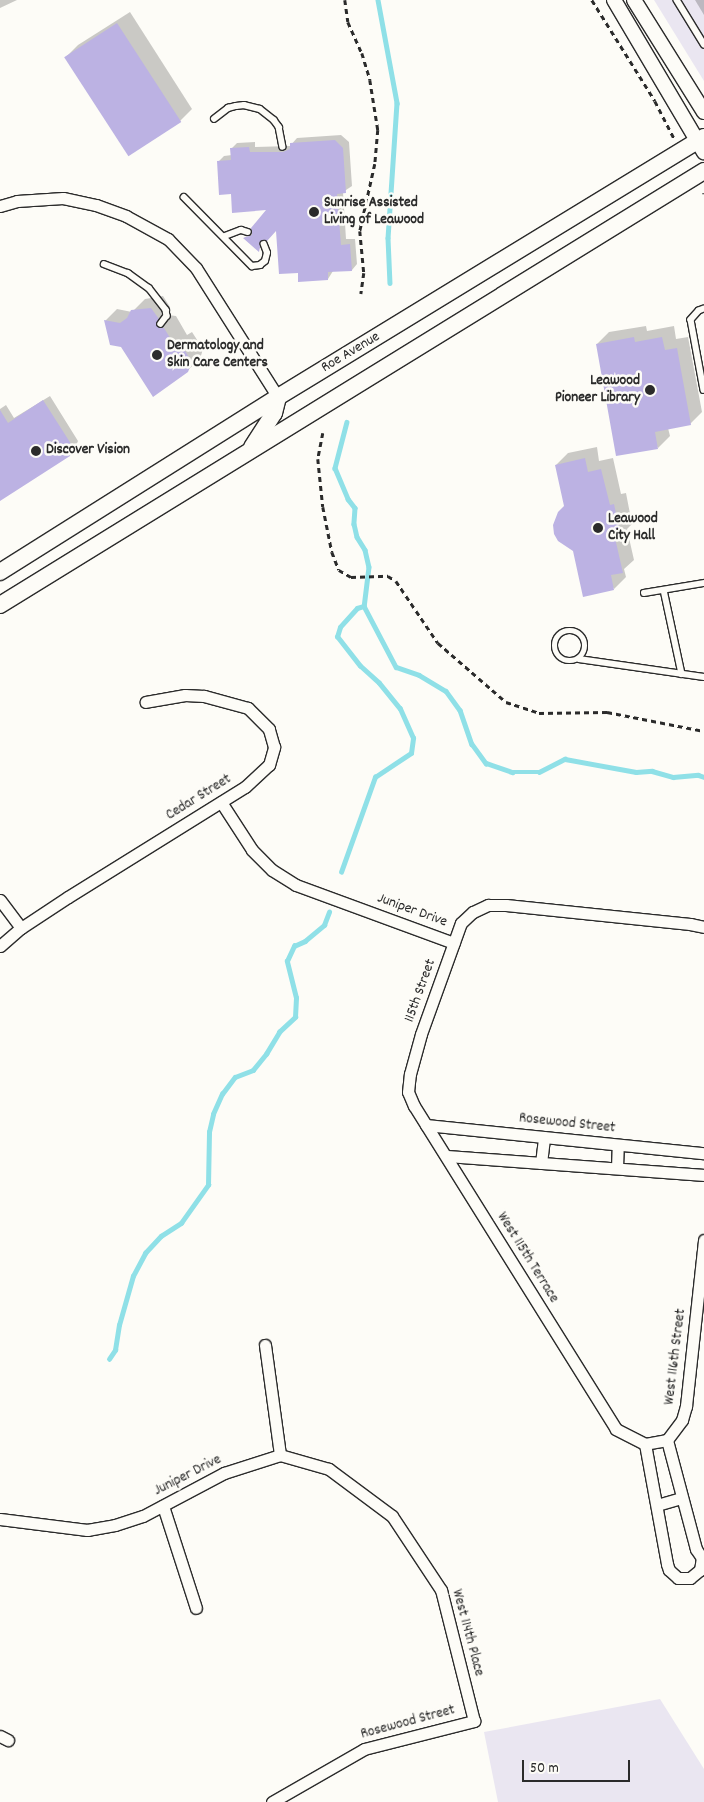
<!DOCTYPE html>
<html>
<head>
<meta charset="utf-8">
<style>
  body { margin:0 }
  #map { position:relative; width:704px; height:1802px; overflow:hidden; background:#fdfcf7; font-family:Dekko,sans-serif }
  div>[style] { position:absolute }
  [style*='--x'] { left:calc(var(--x)*1px); top:calc(var(--y)*1px); width:calc(var(--w)*1px); rotate:calc(var(--a)*1deg) }
  .built>* { inset:0; background:#eae6f1 }
  .shadow>* { inset:0; background:#0003 }
  .stream>* { height:4.5px; margin:-2.25px; padding:0 2.25px; transform-origin:2.25px; border-radius:2.25px; background:#8fe0e7 }
  .building>* { inset:0; background:#bcb2e3; transform-origin:0 0 }
  .path>* { height:2.5px; margin-top:-1.25px; transform-origin:0; background:repeating-linear-gradient(90deg,#2b2b2b 0 5px,transparent 0 9px) }
  .roads { filter:drop-shadow(1px 0 #2b2b2b) drop-shadow(-1px 0 #2b2b2b) drop-shadow(0 1px #2b2b2b) drop-shadow(0 -1px #2b2b2b) }
  .service>* { height:5.5px; margin:-2.75px; padding:0 2.75px; transform-origin:2.75px; border-radius:2.75px; background:#fdfcf7 }
  .service>.ring { margin:-2.75px; padding:0; box-sizing:content-box; background:none; border:5.5px solid #fdfcf7; border-radius:50% }
  .minor>* { height:11px; margin:-5.5px; padding:0 5.5px; transform-origin:5.5px; border-radius:5.5px; background:#fdfcf7 }
  .tertiary>* { height:14px; margin:-7px; padding:0 7px; transform-origin:7px; border-radius:7px; background:#fdfcf7 }
  .secondary>* { height:16px; margin:-8px; padding:0 8px; transform-origin:8px; border-radius:8px; background:#fdfcf7 }
  .dots>* { width:14px; height:14px; translate:-50% -50%; box-sizing:border-box; border:2px solid #fdfcf7; border-radius:50% }
  span { translate:-50% -50%; white-space:nowrap; text-align:center; line-height:1.15; -webkit-text-stroke:5px #fdfcf7; paint-order:stroke }
  .poi-label { font-size:15px; color:#2b2b2b; font-weight:700 }
  .left { translate:0 -50%; text-align:left }
  .right { translate:-100% -50%; text-align:right }
  .street-label { font-size:15px; color:#2b2b2b }
  .scale { position:absolute; left:522px; top:1760px; width:108px; height:22px; box-sizing:border-box; border:2px solid #2b2b2b; border-top:0; padding-left:6px; font-size:15px; line-height:18px; white-space:nowrap; color:#2b2b2b; -webkit-text-stroke:4px #fdfcf7; paint-order:stroke }
</style>
</head>
<body>
<div id="map">
  <div class="built">
    <div style="clip-path:polygon(654px 0,704px 0,704px 81px)"></div>
    <div style="clip-path:polygon(660px 1699px,704px 1769px,704px 1802px,498px 1802px,484px 1732px)"></div>
  </div>
  <div class="shadow">
    <div style="clip-path:polygon(0 0,17px 0,0 8px)"></div>
    <div style="clip-path:polygon(695px 0,704px 0,704px 15px)"></div>
    <div style="clip-path:polygon(130px 12px,192px 109px,180px 121px,128px 154px,66px 57px,78px 45px)"></div>
    <div style="clip-path:polygon(341px 135px,349px 142px,352px 186px,343px 192px,346px 239px,355px 239px,357px 264px,352px 270px,333px 271px,328px 279px,299px 271px,277px 229px,258px 250px,244px 238px,252px 232px,269px 209px,232px 193px,218px 162px,224px 156px,232px 155px,232px 148px,237px 143px,255px 142px,255px 147px,290px 146px,297px 138px)"></div>
    <div style="clip-path:polygon(163px 296px,170px 307px,168px 315px,176px 316px,187px 335px,192px 332px,203px 349px,200px 359px,187px 371px,105px 321px,117px 309px,132px 312px,145px 299px)"></div>
    <div style="clip-path:polygon(646px 326px,647px 331px,674px 326px,676px 339px,688px 337px,702px 412px,690px 424px,668px 428px,670px 436px,658px 448px,597px 344px,609px 332px)"></div>
    <div style="clip-path:polygon(50px 396px,78px 441px,75px 448px,0 499px,0 409px,6px 405px,14px 418px)"></div>
    <div style="clip-path:polygon(597px 447px,599px 461px,613px 458px,621px 494px,626px 493px,632px 524px,627px 529px,634px 560px,624px 569px,626px 577px,614px 589px,565px 506px,556px 465px,568px 453px)"></div>
  </div>
  <div class="stream">
    <div style="--x:378;--y:0;--w:105;--a:79.5"></div>
    <div style="--x:397;--y:103;--w:135;--a:93.8"></div>
    <div style="--x:388;--y:238;--w:45;--a:87.5"></div>
    <div style="--x:347;--y:422;--w:48;--a:104.6"></div>
    <div style="--x:335;--y:468;--w:34;--a:67"></div>
    <div style="--x:348;--y:499;--w:11;--a:52"></div>
    <div style="--x:355;--y:508;--w:16;--a:94"></div>
    <div style="--x:354;--y:524;--w:13;--a:77"></div>
    <div style="--x:357;--y:537;--w:15;--a:58"></div>
    <div style="--x:365;--y:550;--w:17;--a:77"></div>
    <div style="--x:369;--y:567;--w:39;--a:97"></div>
    <div style="--x:364;--y:606;--w:69;--a:62.3"></div>
    <div style="--x:396;--y:667;--w:24;--a:19"></div>
    <div style="--x:419;--y:675;--w:31;--a:31"></div>
    <div style="--x:446;--y:691;--w:24;--a:54"></div>
    <div style="--x:460;--y:710;--w:36;--a:71"></div>
    <div style="--x:472;--y:744;--w:24;--a:54"></div>
    <div style="--x:486;--y:763;--w:28;--a:19"></div>
    <div style="--x:512;--y:772;--w:27;--a:0"></div>
    <div style="--x:539;--y:772;--w:29;--a:-27"></div>
    <div style="--x:565;--y:759;--w:72;--a:10.4"></div>
    <div style="--x:636;--y:772;--w:16;--a:-4"></div>
    <div style="--x:652;--y:771;--w:22;--a:16"></div>
    <div style="--x:673;--y:777;--w:25;--a:-5"></div>
    <div style="--x:698;--y:775;--w:6;--a:18"></div>
    <div style="--x:341;--y:872;--w:101;--a:-70.3"></div>
    <div style="--x:375;--y:777;--w:43;--a:-33.7"></div>
    <div style="--x:411;--y:753;--w:15;--a:-82"></div>
    <div style="--x:413;--y:738;--w:32;--a:-114"></div>
    <div style="--x:400;--y:709;--w:33;--a:-129"></div>
    <div style="--x:379;--y:683;--w:25;--a:-138"></div>
    <div style="--x:360;--y:666;--w:37;--a:-128"></div>
    <div style="--x:337;--y:637;--w:10;--a:-73"></div>
    <div style="--x:340;--y:627;--w:25;--a:-48"></div>
    <div style="--x:357;--y:608;--w:7;--a:-16"></div>
    <div style="--x:109;--y:1359;--w:11;--a:-56"></div>
    <div style="--x:115;--y:1350;--w:25;--a:-81"></div>
    <div style="--x:119;--y:1325;--w:51;--a:-74.1"></div>
    <div style="--x:133;--y:1276;--w:26;--a:-62"></div>
    <div style="--x:145;--y:1253;--w:23;--a:-47"></div>
    <div style="--x:161;--y:1236;--w:24;--a:-33"></div>
    <div style="--x:181;--y:1223;--w:47;--a:-54.6"></div>
    <div style="--x:208;--y:1185;--w:53;--a:-88.9"></div>
    <div style="--x:209;--y:1132;--w:18;--a:-77"></div>
    <div style="--x:213;--y:1114;--w:22;--a:-66"></div>
    <div style="--x:222;--y:1094;--w:21;--a:-53"></div>
    <div style="--x:235;--y:1077;--w:19;--a:-21"></div>
    <div style="--x:253;--y:1070;--w:21;--a:-51"></div>
    <div style="--x:266;--y:1054;--w:26;--a:-59"></div>
    <div style="--x:279;--y:1032;--w:22;--a:-43"></div>
    <div style="--x:295;--y:1017;--w:19;--a:-87"></div>
    <div style="--x:296;--y:998;--w:38;--a:-104"></div>
    <div style="--x:287;--y:961;--w:17;--a:-65"></div>
    <div style="--x:294;--y:946;--w:12;--a:-24"></div>
    <div style="--x:305;--y:941;--w:25;--a:-40"></div>
    <div style="--x:324;--y:925;--w:14;--a:-69"></div>
  </div>
  <div class="building">
    <div style="left:117px;top:23px;width:118px;height:63px;rotate:57deg"></div>
    <div style="clip-path:polygon(335px 140px,343px 148px,346px 193px,337px 194px,341px 245px,350px 244px,352px 271px,328px 272px,328px 280px,298px 282px,298px 273px,279px 274px,276px 231px,267px 241px,261px 242px,259px 252px,243px 238px,252px 235px,251px 228px,266px 210px,232px 213px,231px 194px,219px 195px,217px 161px,231px 160px,230px 148px,249px 147px,250px 152px,283px 152px,290px 149px,290px 143px)"></div>
    <div style="clip-path:polygon(151px 308px,159px 319px,157px 326px,164px 328px,175px 346px,180px 343px,192px 362px,188px 372px,153px 397px,121px 347px,110px 345px,104px 320px,120px 323px,127px 318px,131px 310px)"></div>
    <div style="clip-path:polygon(634px 337px,635px 342px,662px 337px,665px 350px,677px 348px,691px 425px,655px 432px,658px 449px,616px 456px,596px 344px)"></div>
    <div style="clip-path:polygon(43px 400px,73px 447px,70px 456px,0 501px,0 410px,8px 423px)"></div>
    <div style="clip-path:polygon(585px 458px,588px 472px,601px 469px,610px 505px,614px 504px,621px 537px,615px 538px,623px 573px,611px 575px,614px 590px,583px 597px,573px 551px,558px 541px,554px 534px,553px 525px,558px 512px,564px 506px,555px 465px)"></div>
  </div>
  <div class="path">
    <div style="--x:345;--y:0;--w:22;--a:82"></div>
    <div style="--x:348;--y:22;--w:34;--a:66"></div>
    <div style="--x:362;--y:53;--w:28;--a:73"></div>
    <div style="--x:370;--y:80;--w:51;--a:80.9"></div>
    <div style="--x:378;--y:130;--w:34;--a:95"></div>
    <div style="--x:375;--y:164;--w:69;--a:102.6"></div>
    <div style="--x:360;--y:231;--w:42;--a:84.6"></div>
    <div style="--x:364;--y:273;--w:21;--a:98"></div>
    <div style="--x:592;--y:0;--w:119;--a:58"></div>
    <div style="--x:655;--y:101;--w:42;--a:62.8"></div>
    <div style="--x:704;--y:193;--w:1;--a:90"></div>
    <div style="--x:323;--y:433;--w:26;--a:101"></div>
    <div style="--x:318;--y:459;--w:48;--a:84.1"></div>
    <div style="--x:323;--y:507;--w:46;--a:78.7"></div>
    <div style="--x:332;--y:552;--w:19;--a:69"></div>
    <div style="--x:339;--y:570;--w:14;--a:30"></div>
    <div style="--x:351;--y:577;--w:37;--a:-2"></div>
    <div style="--x:388;--y:576;--w:9;--a:32"></div>
    <div style="--x:396;--y:581;--w:75;--a:55.9"></div>
    <div style="--x:438;--y:643;--w:90;--a:40.9"></div>
    <div style="--x:506;--y:702;--w:35;--a:18"></div>
    <div style="--x:539;--y:713;--w:68;--a:-0.8"></div>
    <div style="--x:607;--y:712;--w:99;--a:11.1"></div>
  </div>
  <div class="roads">
    <div class="service">
      <div style="--x:677;--y:0;--w:52;--a:58.5"></div>
      <div style="--x:214;--y:119;--w:18;--a:-38"></div>
      <div style="--x:228;--y:108;--w:8;--a:-14"></div>
      <div style="--x:236;--y:106;--w:8;--a:-7"></div>
      <div style="--x:244;--y:105;--w:16;--a:14"></div>
      <div style="--x:260;--y:109;--w:18;--a:38"></div>
      <div style="--x:274;--y:120;--w:9;--a:54"></div>
      <div style="--x:279;--y:127;--w:20;--a:79"></div>
      <div style="--x:184;--y:197;--w:97;--a:45.4"></div>
      <div style="--x:252;--y:266;--w:8;--a:-7"></div>
      <div style="--x:260;--y:265;--w:6;--a:-39"></div>
      <div style="--x:265;--y:261;--w:8;--a:-76"></div>
      <div style="--x:267;--y:253;--w:9;--a:-111"></div>
      <div style="--x:225;--y:236;--w:17;--a:-21"></div>
      <div style="--x:241;--y:230;--w:7;--a:16"></div>
      <div style="--x:104;--y:264;--w:26;--a:21"></div>
      <div style="--x:128;--y:273;--w:26;--a:36"></div>
      <div style="--x:149;--y:288;--w:28;--a:52"></div>
      <div style="--x:166;--y:310;--w:6;--a:81"></div>
      <div style="--x:167;--y:316;--w:10;--a:127"></div>
      <div style="--x:704;--y:309;--w:5;--a:158"></div>
      <div style="--x:699;--y:311;--w:12;--a:132"></div>
      <div style="--x:691;--y:320;--w:71;--a:79.5"></div>
      <div style="--x:664;--y:590;--w:86;--a:77.9"></div>
      <div style="--x:644;--y:593;--w:61;--a:-9.5"></div>
      <div class="ring" style="left:555px;top:631px;width:24.5px;height:24.5px"></div>
      <div style="--x:579;--y:659;--w:126;--a:8.2"></div>
    </div>
    <div class="minor">
      <div style="--x:0;--y:206;--w:18;--a:-16"></div>
      <div style="--x:17;--y:201;--w:46;--a:-3.7"></div>
      <div style="--x:63;--y:198;--w:34;--a:12"></div>
      <div style="--x:96;--y:205;--w:32;--a:20"></div>
      <div style="--x:126;--y:216;--w:48;--a:28.7"></div>
      <div style="--x:168;--y:239;--w:40;--a:46"></div>
      <div style="--x:196;--y:268;--w:153;--a:57.6"></div>
      <div style="--x:221;--y:802;--w:57;--a:57.1"></div>
      <div style="--x:252;--y:850;--w:28;--a:45"></div>
      <div style="--x:272;--y:870;--w:28;--a:32"></div>
      <div style="--x:296;--y:885;--w:168;--a:20.2"></div>
      <div style="--x:0;--y:900;--w:35;--a:53"></div>
      <div style="--x:0;--y:946;--w:28;--a:-41"></div>
      <div style="--x:21;--y:928;--w:56;--a:-33.4"></div>
      <div style="--x:68;--y:897;--w:208;--a:-31.9"></div>
      <div style="--x:245;--y:787;--w:33;--a:-43"></div>
      <div style="--x:269;--y:765;--w:19;--a:-74"></div>
      <div style="--x:274;--y:747;--w:19;--a:-106"></div>
      <div style="--x:269;--y:729;--w:30;--a:-135"></div>
      <div style="--x:248;--y:708;--w:46;--a:-164.7"></div>
      <div style="--x:204;--y:696;--w:19;--a:-177"></div>
      <div style="--x:185;--y:695;--w:40;--a:170"></div>
      <div style="--x:426;--y:1125;--w:279;--a:5.8"></div>
      <div style="--x:447;--y:1156;--w:258;--a:4.2"></div>
      <div style="--x:541;--y:1163;--w:26;--a:-83"></div>
      <div style="--x:617;--y:1168;--w:23;--a:-88"></div>
      <div style="--x:265;--y:1345;--w:111;--a:82.2"></div>
      <div style="--x:667;--y:1440;--w:22;--a:170"></div>
      <div style="--x:645;--y:1444;--w:33;--a:-153"></div>
      <div style="--x:616;--y:1429;--w:381;--a:-122"></div>
      <div style="--x:414;--y:1106;--w:15;--a:-113"></div>
      <div style="--x:408;--y:1092;--w:18;--a:-84"></div>
      <div style="--x:410;--y:1074;--w:41;--a:-74.6"></div>
      <div style="--x:421;--y:1034;--w:118;--a:-70.2"></div>
      <div style="--x:461;--y:923;--w:16;--a:-43"></div>
      <div style="--x:473;--y:912;--w:17;--a:-25"></div>
      <div style="--x:488;--y:905;--w:18;--a:0"></div>
      <div style="--x:506;--y:905;--w:185;--a:5.9"></div>
      <div style="--x:690;--y:924;--w:14;--a:12"></div>
      <div style="--x:645;--y:1444;--w:122;--a:79.6"></div>
      <div style="--x:667;--y:1564;--w:6;--a:72"></div>
      <div style="--x:669;--y:1570;--w:12;--a:42"></div>
      <div style="--x:678;--y:1578;--w:12;--a:0"></div>
      <div style="--x:690;--y:1578;--w:13;--a:-39"></div>
      <div style="--x:700;--y:1570;--w:12;--a:-81"></div>
      <div style="--x:702;--y:1558;--w:11;--a:-124"></div>
      <div style="--x:696;--y:1549;--w:113;--a:-104.9"></div>
      <div style="--x:667;--y:1440;--w:25;--a:-53"></div>
      <div style="--x:682;--y:1420;--w:15;--a:-74"></div>
      <div style="--x:686;--y:1406;--w:167;--a:-83.8"></div>
      <div style="--x:657;--y:1505;--w:26;--a:-16"></div>
      <div style="--x:163;--y:1506;--w:107;--a:72.1"></div>
      <div style="--x:0;--y:1519;--w:88;--a:7.2"></div>
      <div style="--x:87;--y:1530;--w:28;--a:-10"></div>
      <div style="--x:115;--y:1525;--w:29;--a:-18"></div>
      <div style="--x:143;--y:1516;--w:92;--a:-28"></div>
      <div style="--x:224;--y:1473;--w:59;--a:-17.8"></div>
      <div style="--x:0;--y:1736;--w:9;--a:27"></div>
      <div style="--x:272;--y:1802;--w:106;--a:-29.9"></div>
      <div style="--x:364;--y:1749;--w:114;--a:-14.3"></div>
      <div style="--x:474;--y:1721;--w:135;--a:-104.1"></div>
      <div style="--x:441;--y:1590;--w:89;--a:-123.5"></div>
      <div style="--x:392;--y:1516;--w:79;--a:-143.3"></div>
      <div style="--x:329;--y:1469;--w:51;--a:-164.1"></div>
    </div>
    <div class="tertiary">
      <div style="--x:614;--y:0;--w:177;--a:59.4"></div>
      <div style="--x:634;--y:0;--w:132;--a:58"></div>
    </div>
    <div class="secondary">
      <div style="--x:252;--y:447;--w:40;--a:-57.1"></div>
      <div style="--x:274;--y:413;--w:16;--a:-76"></div>
      <div style="--x:0;--y:572;--w:328;--a:-32.2"></div>
      <div style="--x:278;--y:397;--w:499;--a:-31.4"></div>
      <div style="--x:0;--y:605;--w:827;--a:-31.65"></div>
    </div>
  </div>
  <div class="dots">
    <div style="left:314px;top:212px;background:#2b2b2b"></div>
    <div style="left:157px;top:355px;background:#2b2b2b"></div>
    <div style="left:650px;top:390px;background:#2b2b2b"></div>
    <div style="left:36px;top:451px;background:#2b2b2b"></div>
    <div style="left:598px;top:528px;background:#2b2b2b"></div>
  </div>
  <div class="poi-label">
    <span class="left" style="left:324px;top:212px">Sunrise Assisted<br>Living of Leawood</span>
    <span class="left" style="left:167px;top:355px">Dermatology and<br>Skin Care Centers</span>
    <span class="right" style="left:640px;top:390px">Leawood<br>Pioneer Library</span>
    <span class="left" style="left:46px;top:451px">Discover Vision</span>
    <span class="left" style="left:608px;top:528px">Leawood<br>City Hall</span>
  </div>
  <div class="street-label">
    <span style="left:351px;top:353px;rotate:-31deg">Roe Avenue</span>
    <span style="left:199px;top:798px;rotate:-32deg">Cedar Street</span>
    <span style="left:412px;top:911px;rotate:20deg">Juniper Drive</span>
    <span style="left:421px;top:991px;rotate:-70deg">115th Street</span>
    <span style="left:567px;top:1124px;rotate:6deg">Rosewood Street</span>
    <span style="left:527px;top:1258px;rotate:58deg">West 115th Terrace</span>
    <span style="left:676px;top:1357px;rotate:-83deg">West 116th Street</span>
    <span style="left:188px;top:1476px;rotate:-27deg">Juniper Drive</span>
    <span style="left:467px;top:1633px;rotate:75deg">West 114th Place</span>
    <span style="left:408px;top:1723px;rotate:-15deg">Rosewood Street</span>
  </div>
  <div class="scale">50 m</div>
</div>
</body>
</html>
